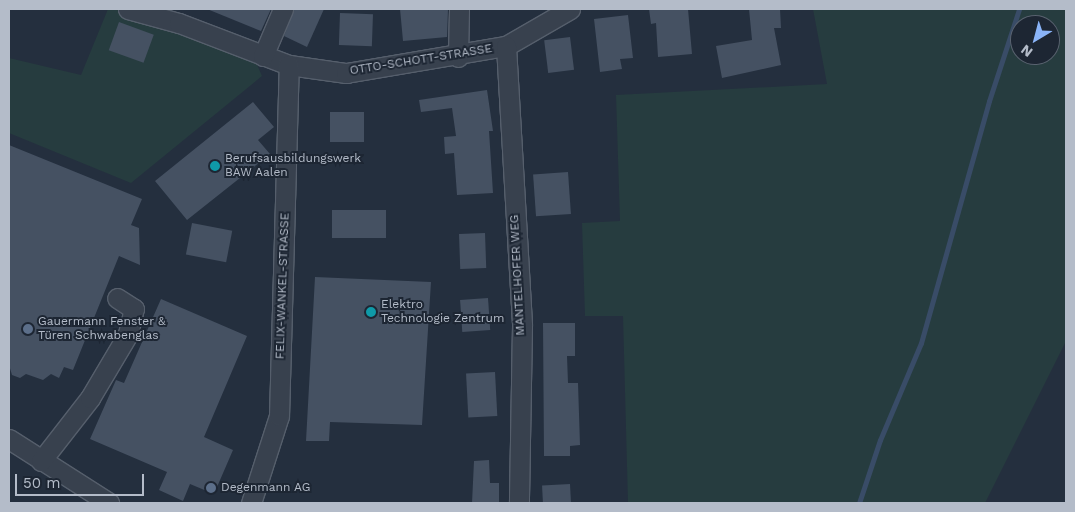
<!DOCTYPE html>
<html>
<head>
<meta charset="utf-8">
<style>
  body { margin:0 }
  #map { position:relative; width:1075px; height:512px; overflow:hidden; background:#242f3e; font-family:"Work Sans",sans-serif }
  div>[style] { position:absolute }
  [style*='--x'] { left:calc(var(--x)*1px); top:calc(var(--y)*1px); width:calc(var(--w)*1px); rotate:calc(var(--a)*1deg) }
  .green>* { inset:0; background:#263c3f }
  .stream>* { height:5px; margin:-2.5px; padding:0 2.5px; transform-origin:2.5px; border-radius:2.5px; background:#394c67 }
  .building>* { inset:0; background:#455162; transform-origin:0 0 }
  .roads { filter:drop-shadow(1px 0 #565f6c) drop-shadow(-1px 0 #565f6c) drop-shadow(0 1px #565f6c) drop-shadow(0 -1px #565f6c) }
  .minor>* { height:19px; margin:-9.5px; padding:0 9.5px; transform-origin:9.5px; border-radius:9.5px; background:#38414e }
  .dots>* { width:14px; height:14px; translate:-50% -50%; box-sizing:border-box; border:2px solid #1d2633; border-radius:50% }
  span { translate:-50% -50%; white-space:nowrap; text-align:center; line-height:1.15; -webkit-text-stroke:4px #1d2633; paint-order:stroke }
  .street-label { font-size:12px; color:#b4bcc9 }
  .poi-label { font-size:12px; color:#b4bcc9 }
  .left { translate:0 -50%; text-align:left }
  .frame { position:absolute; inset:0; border:10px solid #b4bcc9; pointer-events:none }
  .north { position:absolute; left:1010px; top:15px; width:50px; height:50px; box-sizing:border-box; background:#1d2633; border:1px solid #59626f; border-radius:50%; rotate:217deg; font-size:14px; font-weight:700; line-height:20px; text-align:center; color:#b4bcc9 }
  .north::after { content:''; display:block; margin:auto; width:18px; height:22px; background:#8ab4f8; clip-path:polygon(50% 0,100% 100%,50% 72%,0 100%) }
  .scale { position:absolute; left:15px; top:474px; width:129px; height:22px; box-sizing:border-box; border:2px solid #b4bcc9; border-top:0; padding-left:6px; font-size:15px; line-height:18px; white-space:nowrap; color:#b4bcc9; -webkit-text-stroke:4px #1d2633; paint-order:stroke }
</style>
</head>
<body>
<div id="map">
  <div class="green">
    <div style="clip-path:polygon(108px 9px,119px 9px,255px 60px,262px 76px,131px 183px,9px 133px,9px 58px,81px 75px)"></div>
    <div style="clip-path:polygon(evenodd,813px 9px,1066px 9px,1066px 341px,985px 503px,628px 503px,623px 316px,585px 316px,582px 223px,620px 221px,616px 95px,827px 84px,813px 9px,1020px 25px,1050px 25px,1050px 55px,1020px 55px,1020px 25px)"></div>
  </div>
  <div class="stream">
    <div style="--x:859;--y:503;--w:66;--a:-71.6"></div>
    <div style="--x:880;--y:440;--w:105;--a:-67.1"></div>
    <div style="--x:921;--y:343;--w:251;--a:-74.3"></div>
    <div style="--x:989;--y:101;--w:97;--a:-71.9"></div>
  </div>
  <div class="building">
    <div style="clip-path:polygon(207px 9px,271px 9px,261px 31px)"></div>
    <div style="clip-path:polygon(294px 9px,324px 9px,307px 47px,284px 36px)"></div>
    <div style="clip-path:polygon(400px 9px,448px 9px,447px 37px,403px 41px)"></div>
    <div style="clip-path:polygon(649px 9px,688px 9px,692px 54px,658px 57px,656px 23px,651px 24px)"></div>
    <div style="clip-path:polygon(749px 9px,780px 9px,781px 28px,774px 28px,781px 65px,722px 78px,716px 46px,752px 40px)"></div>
    <div style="left:340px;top:13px;width:33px;height:32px;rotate:2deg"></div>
    <div style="clip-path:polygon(628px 15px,633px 58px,620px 59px,622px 69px,600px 72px,594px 19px)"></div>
    <div style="left:119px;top:22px;width:37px;height:30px;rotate:20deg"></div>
    <div style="left:570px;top:37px;width:33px;height:26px;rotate:83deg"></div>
    <div style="clip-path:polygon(487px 90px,493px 131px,489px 131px,493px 193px,457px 195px,454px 153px,445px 154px,444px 137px,456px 136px,452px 108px,421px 112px,419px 100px)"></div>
    <div style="clip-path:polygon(253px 102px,274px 127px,258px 140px,270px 154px,187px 220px,155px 181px)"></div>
    <div style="left:330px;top:112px;width:34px;height:30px"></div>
    <div style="clip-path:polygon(9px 145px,142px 199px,131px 225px,139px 228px,140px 265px,119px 256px,73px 370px,64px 367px,59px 378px,51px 374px,43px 380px,26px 374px,20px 378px,12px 375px,9px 365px)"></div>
    <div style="left:568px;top:172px;width:42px;height:35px;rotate:86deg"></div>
    <div style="left:332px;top:210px;width:54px;height:28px"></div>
    <div style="left:192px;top:223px;width:41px;height:32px;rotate:11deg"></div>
    <div style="left:485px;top:233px;width:35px;height:26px;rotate:88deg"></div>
    <div style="clip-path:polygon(315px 277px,431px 282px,422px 425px,330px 422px,329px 441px,306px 441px)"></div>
    <div style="left:488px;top:298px;width:32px;height:28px;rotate:86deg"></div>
    <div style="clip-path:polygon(161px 299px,247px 336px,204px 437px,233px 450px,214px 494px,190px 484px,183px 501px,159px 490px,167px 472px,90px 439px,116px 380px,124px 383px)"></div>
    <div style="clip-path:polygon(543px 323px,575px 323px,575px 356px,567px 356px,568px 383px,578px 383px,580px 445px,570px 446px,570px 456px,544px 456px)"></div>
    <div style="left:495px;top:372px;width:44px;height:29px;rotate:87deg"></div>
    <div style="clip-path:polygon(489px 460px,490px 483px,499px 483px,499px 503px,472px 503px,474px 461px)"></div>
    <div style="left:570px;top:484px;width:19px;height:28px;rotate:87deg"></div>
  </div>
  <div class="roads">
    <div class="minor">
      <div style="--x:128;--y:9;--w:53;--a:15.4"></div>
      <div style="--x:179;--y:23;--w:118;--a:20.9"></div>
      <div style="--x:289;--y:65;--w:58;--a:8"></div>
      <div style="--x:346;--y:73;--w:162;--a:-9.6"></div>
      <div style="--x:506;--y:46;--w:74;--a:-30"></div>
      <div style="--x:506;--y:46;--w:280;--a:86.7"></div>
      <div style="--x:522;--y:326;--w:177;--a:91"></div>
      <div style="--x:263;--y:56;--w:51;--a:-66.9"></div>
      <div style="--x:458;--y:57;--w:48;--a:-88.8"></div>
      <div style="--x:9;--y:439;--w:119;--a:32.6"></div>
      <div style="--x:41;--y:461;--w:80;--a:-52.1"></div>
      <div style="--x:90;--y:398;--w:74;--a:-59.3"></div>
      <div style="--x:128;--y:334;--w:26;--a:-77"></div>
      <div style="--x:134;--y:309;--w:20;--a:-147"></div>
      <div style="--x:251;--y:503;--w:91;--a:-72.2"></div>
      <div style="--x:279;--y:416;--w:351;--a:-88.4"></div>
    </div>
  </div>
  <div class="dots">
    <div style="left:215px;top:166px;background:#0f9aa8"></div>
    <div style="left:371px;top:312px;background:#0f9aa8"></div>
    <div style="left:28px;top:329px;background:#5c6f8a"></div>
    <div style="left:211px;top:488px;background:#5c6f8a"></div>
  </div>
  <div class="street-label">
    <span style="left:421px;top:60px;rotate:-9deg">OTTO-SCHOTT-STRASSE</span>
    <span style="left:518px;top:275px;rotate:-93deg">MANTELHOFER WEG</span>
    <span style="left:283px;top:286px;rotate:-88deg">FELIX-WANKEL-STRASSE</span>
  </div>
  <div class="poi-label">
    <span class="left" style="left:225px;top:166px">Berufsausbildungswerk<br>BAW Aalen</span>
    <span class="left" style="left:381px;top:312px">Elektro<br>Technologie Zentrum</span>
    <span class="left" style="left:38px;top:329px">Gauermann Fenster &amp;<br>Türen Schwabenglas</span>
    <span class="left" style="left:221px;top:488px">Degenmann AG</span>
  </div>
  <div class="frame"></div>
  <div class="north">N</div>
  <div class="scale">50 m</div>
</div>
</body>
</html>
